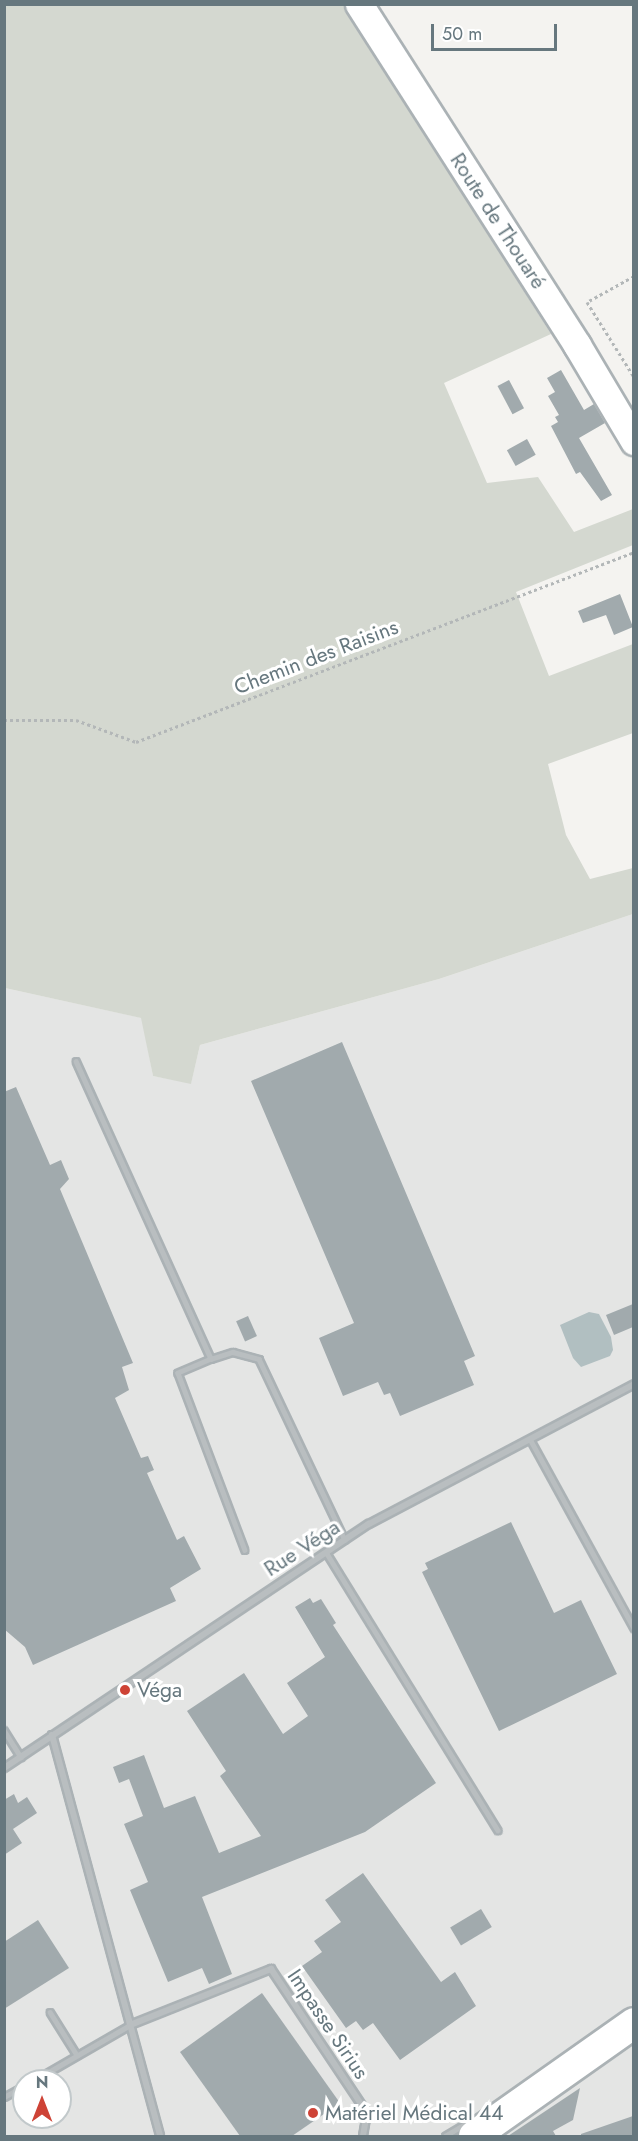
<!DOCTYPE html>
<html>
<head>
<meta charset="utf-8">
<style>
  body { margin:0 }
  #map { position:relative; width:638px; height:2141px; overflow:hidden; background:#f4f3f0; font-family:Jost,sans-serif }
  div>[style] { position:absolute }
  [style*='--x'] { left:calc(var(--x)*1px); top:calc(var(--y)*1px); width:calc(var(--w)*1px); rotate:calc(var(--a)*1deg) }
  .built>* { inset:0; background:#e4e5e4 }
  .green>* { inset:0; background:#d4d8d0 }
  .water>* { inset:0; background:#b1bfc1 }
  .building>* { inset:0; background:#a1aaad; transform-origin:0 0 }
  .path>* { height:3px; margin-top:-1.5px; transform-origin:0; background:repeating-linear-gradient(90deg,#b3b7b8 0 3px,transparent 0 6px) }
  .roads { filter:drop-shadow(2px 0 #abb2b5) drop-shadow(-2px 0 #abb2b5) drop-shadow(0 2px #abb2b5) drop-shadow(0 -2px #abb2b5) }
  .lane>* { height:4.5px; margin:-2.25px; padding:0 2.25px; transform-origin:2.25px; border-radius:2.25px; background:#b9bec0 }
  .street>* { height:6px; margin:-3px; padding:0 3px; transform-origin:3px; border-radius:3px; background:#b9bec0 }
  .secondary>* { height:27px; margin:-13.5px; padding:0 13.5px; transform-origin:13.5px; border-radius:13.5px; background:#fff }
  .primary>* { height:30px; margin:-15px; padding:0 15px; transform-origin:15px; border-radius:15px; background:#fff }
  .dots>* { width:16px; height:16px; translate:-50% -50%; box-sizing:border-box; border:3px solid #fff; border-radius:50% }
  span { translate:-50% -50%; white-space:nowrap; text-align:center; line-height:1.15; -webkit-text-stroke:6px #fff; paint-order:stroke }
  .street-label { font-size:21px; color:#66777e }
  .poi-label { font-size:21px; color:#66777e }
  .left { translate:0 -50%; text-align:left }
  .frame { position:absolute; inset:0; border:6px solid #66777e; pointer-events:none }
  .north { position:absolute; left:12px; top:2069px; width:60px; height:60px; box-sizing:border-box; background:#fff; border:2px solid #c2c9cb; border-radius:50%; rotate:0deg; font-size:16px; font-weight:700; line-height:24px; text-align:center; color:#66777e }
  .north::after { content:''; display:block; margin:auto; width:21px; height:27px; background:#ce4336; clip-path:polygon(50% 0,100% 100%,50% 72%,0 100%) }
  .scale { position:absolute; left:431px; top:24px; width:126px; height:27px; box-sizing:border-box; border:3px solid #66777e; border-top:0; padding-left:8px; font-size:18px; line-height:21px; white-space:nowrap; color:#66777e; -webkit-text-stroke:4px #fff; paint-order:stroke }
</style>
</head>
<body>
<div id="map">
  <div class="built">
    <div style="clip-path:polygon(evenodd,633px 914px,633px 2136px,5px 2136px,5px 988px,142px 1018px,153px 1076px,191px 1083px,200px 1045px,439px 979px,633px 914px,24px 2081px,60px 2081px,60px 2117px,24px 2117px,24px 2081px)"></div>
  </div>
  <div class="green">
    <div style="clip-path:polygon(5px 5px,344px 5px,551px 334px,444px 383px,487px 483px,538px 477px,574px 532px,633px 509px,633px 545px,516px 592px,549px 676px,633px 644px,633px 733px,548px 764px,566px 835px,590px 879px,633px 868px,633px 914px,439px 979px,200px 1045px,191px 1084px,153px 1076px,141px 1018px,5px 988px)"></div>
  </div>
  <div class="water">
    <div style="clip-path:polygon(589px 1312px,599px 1314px,611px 1337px,613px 1350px,610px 1356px,581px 1367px,573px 1358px,560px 1325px)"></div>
  </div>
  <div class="building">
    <div style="clip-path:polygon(561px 370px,584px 410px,594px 404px,605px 423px,579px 438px,612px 495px,601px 501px,580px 472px,576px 474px,551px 426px,558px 422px,555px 417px,559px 415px,548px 396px,555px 392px,547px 378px)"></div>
    <div style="left:509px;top:380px;width:32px;height:13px;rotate:62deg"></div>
    <div style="left:527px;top:439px;width:18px;height:23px;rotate:61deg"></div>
    <div style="clip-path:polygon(620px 594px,633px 627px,614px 635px,606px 615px,583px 623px,578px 611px)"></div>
    <div style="clip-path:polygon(342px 1042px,475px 1356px,464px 1361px,474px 1385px,400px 1416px,390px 1393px,384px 1395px,378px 1382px,343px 1396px,319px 1338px,354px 1323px,251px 1081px)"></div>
    <div style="clip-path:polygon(16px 1087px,50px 1165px,61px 1160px,69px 1179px,60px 1189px,133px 1363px,122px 1367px,129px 1390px,115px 1398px,141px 1458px,148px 1456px,154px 1470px,147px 1473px,177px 1540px,184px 1536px,201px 1569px,170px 1588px,176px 1601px,33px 1665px,25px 1647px,4px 1629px,4px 1092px)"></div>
    <div style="clip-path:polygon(633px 1304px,633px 1327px,614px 1335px,606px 1315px)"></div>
    <div style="left:248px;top:1316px;width:22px;height:13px;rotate:66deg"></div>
    <div style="clip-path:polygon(511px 1522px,554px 1613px,581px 1600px,617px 1674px,499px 1731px,422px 1572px,428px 1569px,425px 1563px)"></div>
    <div style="clip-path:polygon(310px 1598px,313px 1603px,321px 1599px,336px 1623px,333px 1625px,436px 1783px,365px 1832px,202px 1897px,232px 1974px,209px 1984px,202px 1968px,168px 1982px,130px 1890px,148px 1882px,124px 1824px,143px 1816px,129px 1779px,119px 1783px,113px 1767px,144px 1755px,164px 1808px,195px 1796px,219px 1853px,261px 1836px,220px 1776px,226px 1771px,187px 1711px,244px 1673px,283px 1734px,308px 1716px,287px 1683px,325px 1657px,295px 1607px)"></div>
    <div style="clip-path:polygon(14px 1794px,18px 1803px,27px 1797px,37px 1813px,13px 1829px,22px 1843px,4px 1855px,4px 1800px)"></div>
    <div style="clip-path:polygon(363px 1873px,441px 1982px,455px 1972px,476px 2006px,400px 2060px,373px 2023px,363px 2030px,356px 2021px,346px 2028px,302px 1966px,322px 1952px,314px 1941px,341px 1922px,325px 1900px)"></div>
    <div style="left:481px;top:1909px;width:21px;height:36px;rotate:59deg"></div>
    <div style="clip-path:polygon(38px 1920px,69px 1968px,4px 2009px,4px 1942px)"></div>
    <div style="clip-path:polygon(262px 1993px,340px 2103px,292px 2136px,240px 2136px,180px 2052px)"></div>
    <div style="clip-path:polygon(580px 2088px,573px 2120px,553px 2131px,556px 2136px,508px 2136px)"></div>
    <div style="clip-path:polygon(633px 2116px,633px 2136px,581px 2136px,581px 2134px)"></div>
  </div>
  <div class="path">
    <div style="--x:634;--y:276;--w:54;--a:151"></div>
    <div style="--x:587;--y:302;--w:89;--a:57.9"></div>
    <div style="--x:4;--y:720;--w:72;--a:0"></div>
    <div style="--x:76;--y:720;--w:64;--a:20.1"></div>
    <div style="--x:136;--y:742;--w:533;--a:-20.88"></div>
  </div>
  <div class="roads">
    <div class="lane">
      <div style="--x:76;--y:1061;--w:327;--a:65.6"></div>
      <div style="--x:211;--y:1359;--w:23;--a:-18"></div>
      <div style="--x:233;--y:1352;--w:27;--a:15"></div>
      <div style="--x:259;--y:1359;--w:200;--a:64.6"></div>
      <div style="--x:211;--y:1359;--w:36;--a:157"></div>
      <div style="--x:178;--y:1373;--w:189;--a:69.3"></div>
      <div style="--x:530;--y:1439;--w:216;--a:61.2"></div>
      <div style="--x:326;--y:1552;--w:327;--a:58.3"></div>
      <div style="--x:4;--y:1730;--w:32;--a:58"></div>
      <div style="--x:50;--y:2012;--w:51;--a:57.9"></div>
      <div style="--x:33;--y:2081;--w:112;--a:-30"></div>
      <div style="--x:4;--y:2097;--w:23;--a:-29"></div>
      <div style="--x:445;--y:2136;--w:29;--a:-31"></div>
    </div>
    <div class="street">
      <div style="--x:52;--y:1735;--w:415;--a:74.9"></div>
      <div style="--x:4;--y:1768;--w:439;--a:-33.8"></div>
      <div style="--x:369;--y:1524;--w:300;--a:-27.8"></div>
      <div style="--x:130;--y:2025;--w:152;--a:-21.7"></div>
      <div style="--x:271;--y:1969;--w:173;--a:56.3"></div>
      <div style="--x:367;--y:2113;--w:23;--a:100"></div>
    </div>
    <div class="secondary">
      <div style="--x:359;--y:4;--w:405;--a:57.4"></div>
      <div style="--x:577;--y:345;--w:112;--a:59.3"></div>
    </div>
    <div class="primary">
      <div style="--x:474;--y:2136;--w:196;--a:-35.2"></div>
    </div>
  </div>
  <div class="dots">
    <div style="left:125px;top:1690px;background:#ce4336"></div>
    <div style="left:313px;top:2113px;background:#ce4336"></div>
  </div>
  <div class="street-label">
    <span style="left:498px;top:221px;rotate:57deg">Route de Thouaré</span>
    <span style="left:316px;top:657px;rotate:-21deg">Chemin des Raisins</span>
    <span style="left:302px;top:1548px;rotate:-33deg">Rue Véga</span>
    <span style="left:328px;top:2024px;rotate:56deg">Impasse Sirius</span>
  </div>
  <div class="poi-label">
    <span class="left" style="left:137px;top:1690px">Véga</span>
    <span class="left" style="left:325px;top:2113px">Matériel Médical 44</span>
  </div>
  <div class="frame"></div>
  <div class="north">N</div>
  <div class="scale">50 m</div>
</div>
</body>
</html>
